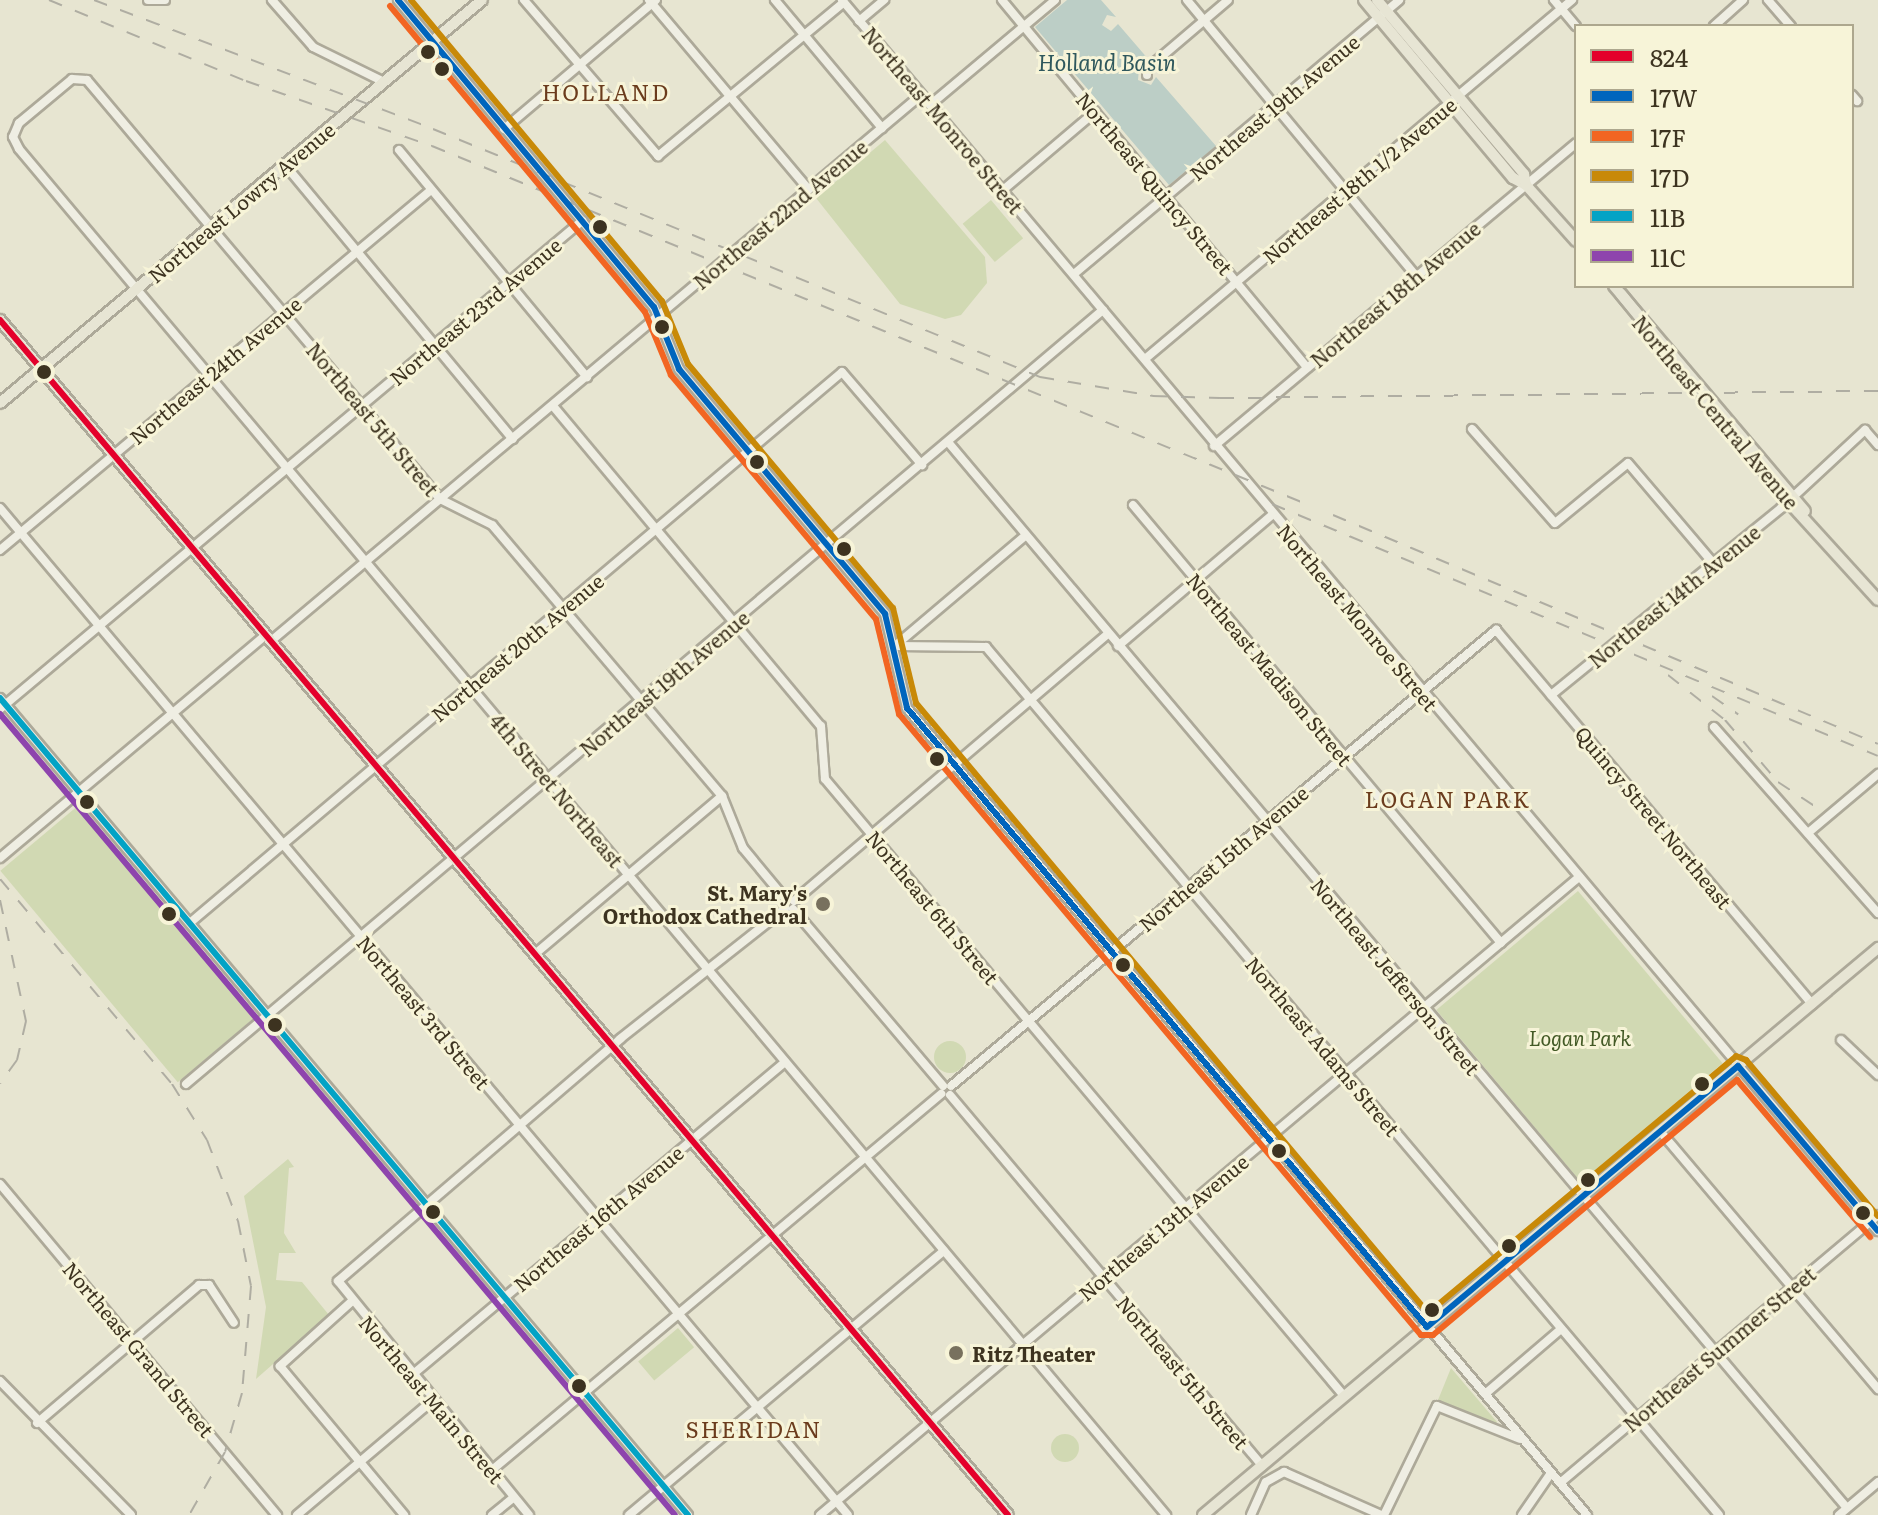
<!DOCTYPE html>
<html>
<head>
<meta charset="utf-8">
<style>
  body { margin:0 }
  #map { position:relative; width:1878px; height:1515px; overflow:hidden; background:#e7e5d1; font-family:Literata,serif }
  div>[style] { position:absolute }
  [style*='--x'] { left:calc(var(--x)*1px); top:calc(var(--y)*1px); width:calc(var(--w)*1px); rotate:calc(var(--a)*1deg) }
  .green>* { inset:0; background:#d1d9b3; transform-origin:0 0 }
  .round { border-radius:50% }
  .water>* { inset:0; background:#bccec6 }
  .roads { filter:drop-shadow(2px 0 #ada999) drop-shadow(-2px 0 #ada999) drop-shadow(0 2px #ada999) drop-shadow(0 -2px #ada999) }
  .minor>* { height:8px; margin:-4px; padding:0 4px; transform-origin:4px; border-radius:4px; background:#efeee3 }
  .major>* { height:10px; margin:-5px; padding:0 5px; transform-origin:5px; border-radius:5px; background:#e7e5d4 }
  .rail>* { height:2px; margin-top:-1px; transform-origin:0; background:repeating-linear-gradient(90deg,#afada2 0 14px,transparent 0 28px) }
  .bus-1>* { height:6px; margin:-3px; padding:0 3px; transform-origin:3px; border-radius:3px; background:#e4002b }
  .bus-2>* { height:6px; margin:-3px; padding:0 3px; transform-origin:3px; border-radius:3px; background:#0065bd }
  .bus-3>* { height:6px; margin:-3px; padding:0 3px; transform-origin:3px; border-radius:3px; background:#f26522 }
  .bus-4>* { height:6px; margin:-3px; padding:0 3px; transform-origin:3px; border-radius:3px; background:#c88908 }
  .bus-5>* { height:6px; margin:-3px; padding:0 3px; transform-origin:3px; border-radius:3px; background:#03a3c5 }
  .bus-6>* { height:6px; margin:-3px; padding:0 3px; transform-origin:3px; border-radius:3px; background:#8e44ad }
  .dots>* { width:22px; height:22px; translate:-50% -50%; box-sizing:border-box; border:4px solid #f7f4d8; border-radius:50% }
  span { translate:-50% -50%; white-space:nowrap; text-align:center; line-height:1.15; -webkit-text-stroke:6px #f7f4d8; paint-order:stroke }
  .street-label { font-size:20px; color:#3d3320 }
  .poi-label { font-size:20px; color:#3d3320; font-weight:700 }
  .right { translate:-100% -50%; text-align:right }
  .left { translate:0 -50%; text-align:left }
  .park-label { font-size:20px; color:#435a26; font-style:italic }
  .water-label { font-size:22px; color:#2f585d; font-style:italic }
  .neighbourhood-label { font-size:22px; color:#6b3c1d; letter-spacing:2px }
  .legend { position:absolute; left:1574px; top:24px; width:280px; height:264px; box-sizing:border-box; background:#f7f4d8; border:2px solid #ada78e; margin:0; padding:10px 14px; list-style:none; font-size:24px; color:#3d3320 }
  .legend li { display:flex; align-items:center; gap:16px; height:40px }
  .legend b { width:40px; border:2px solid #ada78e }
</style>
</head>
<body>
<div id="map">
  <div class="green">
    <div style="clip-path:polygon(885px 140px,985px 257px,987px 283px,961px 315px,945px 319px,900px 304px,816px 198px)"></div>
    <div style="left:991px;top:200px;width:50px;height:37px;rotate:50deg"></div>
    <div style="left:80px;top:804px;width:276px;height:104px;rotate:50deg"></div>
    <div style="left:1578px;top:891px;width:225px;height:185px;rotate:50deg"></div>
    <div class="round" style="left:934px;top:1041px;width:32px;height:32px"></div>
    <div style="clip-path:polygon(288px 1159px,294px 1167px,289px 1168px,284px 1233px,296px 1253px,279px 1253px,276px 1280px,302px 1282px,329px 1315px,256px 1379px,266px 1307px,244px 1196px)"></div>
    <div style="left:678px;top:1328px;width:25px;height:52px;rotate:50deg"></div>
    <div style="clip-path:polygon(1451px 1368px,1497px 1422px,1496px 1424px,1438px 1400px)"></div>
    <div class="round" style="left:1051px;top:1434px;width:28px;height:28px"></div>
  </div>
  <div class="water">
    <div style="clip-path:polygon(1067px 0,1101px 0,1116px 17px,1107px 15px,1102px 25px,1111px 31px,1118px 24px,1149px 60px,1139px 69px,1138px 80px,1151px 85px,1156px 77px,1216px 146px,1169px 185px,1035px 27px)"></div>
  </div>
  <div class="roads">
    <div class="minor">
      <div style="--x:148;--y:0;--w:17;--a:0"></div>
      <div style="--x:272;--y:0;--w:62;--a:48.9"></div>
      <div style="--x:313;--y:47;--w:79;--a:26.2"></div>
      <div style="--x:398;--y:0;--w:400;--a:50.2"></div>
      <div style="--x:654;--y:307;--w:67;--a:68"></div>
      <div style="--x:679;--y:369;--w:320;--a:49.9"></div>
      <div style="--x:885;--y:614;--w:97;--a:76.8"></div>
      <div style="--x:907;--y:708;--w:1055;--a:49.88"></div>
      <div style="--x:524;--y:0;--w:206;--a:49.3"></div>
      <div style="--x:658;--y:156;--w:241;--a:-39.6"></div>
      <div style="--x:649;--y:0;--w:248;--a:49.9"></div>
      <div style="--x:775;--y:0;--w:167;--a:50.1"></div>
      <div style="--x:842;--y:0;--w:1609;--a:49.92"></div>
      <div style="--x:1002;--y:0;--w:478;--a:50.3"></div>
      <div style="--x:1187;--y:0;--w:359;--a:50.3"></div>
      <div style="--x:1554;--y:0;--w:34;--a:50"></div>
      <div style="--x:1768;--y:0;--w:35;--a:49"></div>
      <div style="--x:859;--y:21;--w:33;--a:-40"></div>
      <div style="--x:1714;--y:26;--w:39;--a:-42"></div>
      <div style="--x:1147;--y:75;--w:6;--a:-90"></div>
      <div style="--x:1147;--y:69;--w:106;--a:-40.4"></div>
      <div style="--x:1852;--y:95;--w:8;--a:50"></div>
      <div style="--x:930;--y:105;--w:163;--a:-40"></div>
      <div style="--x:504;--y:129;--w:199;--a:-40.3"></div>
      <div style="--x:399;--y:150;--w:295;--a:50.4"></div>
      <div style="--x:286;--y:166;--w:355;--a:50.3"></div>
      <div style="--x:1003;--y:190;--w:121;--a:-40.3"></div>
      <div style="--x:1074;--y:274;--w:425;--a:-40.1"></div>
      <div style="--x:1145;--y:359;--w:558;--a:-40.06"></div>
      <div style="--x:553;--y:406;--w:417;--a:50.1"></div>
      <div style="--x:821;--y:726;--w:53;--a:85.7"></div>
      <div style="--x:825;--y:779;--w:806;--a:49.93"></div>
      <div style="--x:1472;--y:429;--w:125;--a:48.6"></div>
      <div style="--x:1555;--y:523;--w:94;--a:-39.4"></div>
      <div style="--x:1628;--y:463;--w:133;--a:49.6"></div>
      <div style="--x:948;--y:442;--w:1394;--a:49.86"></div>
      <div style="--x:1214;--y:446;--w:472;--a:-39.9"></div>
      <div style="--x:1133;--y:505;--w:572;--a:49.96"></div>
      <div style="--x:0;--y:508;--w:1316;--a:49.9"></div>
      <div style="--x:0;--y:550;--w:562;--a:-39.87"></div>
      <div style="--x:271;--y:641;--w:849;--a:-40.03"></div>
      <div style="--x:896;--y:645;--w:169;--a:-40.2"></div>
      <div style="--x:896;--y:646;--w:90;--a:0.6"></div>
      <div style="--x:986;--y:647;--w:1136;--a:49.82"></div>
      <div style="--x:1118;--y:646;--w:202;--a:-40.4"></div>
      <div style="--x:1551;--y:695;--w:296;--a:-39.1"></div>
      <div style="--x:1781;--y:508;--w:115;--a:-42.9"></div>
      <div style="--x:1865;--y:430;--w:20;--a:49"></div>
      <div style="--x:0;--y:698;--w:1068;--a:49.9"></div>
      <div style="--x:0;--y:709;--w:760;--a:-39.98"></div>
      <div style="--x:1714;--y:727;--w:248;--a:48.6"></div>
      <div style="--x:1808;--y:833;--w:92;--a:-40.1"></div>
      <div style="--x:0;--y:858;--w:347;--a:-40"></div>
      <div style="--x:787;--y:901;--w:69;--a:-129.7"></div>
      <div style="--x:743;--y:848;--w:56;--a:-112"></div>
      <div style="--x:722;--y:796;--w:355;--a:-130.3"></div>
      <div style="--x:492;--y:525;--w:58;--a:-153.4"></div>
      <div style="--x:440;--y:499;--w:548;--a:-130.11"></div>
      <div style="--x:87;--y:80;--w:15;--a:-176"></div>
      <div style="--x:72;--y:79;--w:69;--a:140.3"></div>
      <div style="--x:19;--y:123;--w:15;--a:113"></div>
      <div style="--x:13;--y:137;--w:13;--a:63"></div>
      <div style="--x:19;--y:149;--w:1784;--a:49.98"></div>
      <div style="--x:794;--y:901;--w:412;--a:-40.4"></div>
      <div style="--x:793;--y:909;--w:232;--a:49.7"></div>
      <div style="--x:191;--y:922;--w:852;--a:-40.19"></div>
      <div style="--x:842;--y:372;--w:123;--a:49.3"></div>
      <div style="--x:535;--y:954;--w:245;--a:-40.2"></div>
      <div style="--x:1841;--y:1040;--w:51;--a:43.4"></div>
      <div style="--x:186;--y:1084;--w:1200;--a:-40.17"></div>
      <div style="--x:951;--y:1086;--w:711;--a:-39.92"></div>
      <div style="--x:1496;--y:630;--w:490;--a:49.8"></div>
      <div style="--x:950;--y:1095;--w:485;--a:49.9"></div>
      <div style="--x:1660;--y:1131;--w:338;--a:49.8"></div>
      <div style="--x:0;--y:1184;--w:432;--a:50.1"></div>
      <div style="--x:351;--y:1302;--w:96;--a:138"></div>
      <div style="--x:280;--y:1366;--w:194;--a:50.2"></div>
      <div style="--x:412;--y:1375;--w:487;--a:-40"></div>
      <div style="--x:0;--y:1381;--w:187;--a:45.6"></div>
      <div style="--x:1485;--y:1394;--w:100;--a:-40.5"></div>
      <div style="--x:37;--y:1423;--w:213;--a:-40.4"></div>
      <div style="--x:199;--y:1285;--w:10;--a:0"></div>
      <div style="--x:209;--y:1285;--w:45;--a:56.7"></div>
      <div style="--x:492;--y:1470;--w:586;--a:-39.94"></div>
      <div style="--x:1560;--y:1483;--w:416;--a:-40.1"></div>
      <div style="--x:297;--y:1515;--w:178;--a:-40.2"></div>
      <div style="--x:492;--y:1515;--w:28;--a:-39"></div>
      <div style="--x:529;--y:1515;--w:302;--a:-129.2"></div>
      <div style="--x:338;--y:1281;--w:372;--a:-40.6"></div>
      <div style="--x:620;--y:1039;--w:211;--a:-38.3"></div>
      <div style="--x:629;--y:1515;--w:411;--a:-40"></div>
      <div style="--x:820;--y:1515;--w:992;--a:-40.05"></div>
      <div style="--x:1251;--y:1515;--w:36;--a:-66"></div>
      <div style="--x:1266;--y:1482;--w:21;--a:-29"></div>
      <div style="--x:1284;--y:1472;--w:106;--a:23.9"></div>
      <div style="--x:1384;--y:1515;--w:121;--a:-64.1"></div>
      <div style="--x:1437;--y:1406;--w:89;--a:21.7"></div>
      <div style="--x:1522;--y:1515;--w:51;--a:-55.4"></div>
      <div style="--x:1839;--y:1515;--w:51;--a:-40.2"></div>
    </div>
    <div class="major">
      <div style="--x:1364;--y:0;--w:232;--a:50.1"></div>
      <div style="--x:1513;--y:178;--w:15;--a:28"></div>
      <div style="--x:1526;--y:185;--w:75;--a:48.2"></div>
      <div style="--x:1377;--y:0;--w:228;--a:49.8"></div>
      <div style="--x:1524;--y:174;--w:11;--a:80"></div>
      <div style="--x:1614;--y:286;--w:295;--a:49.7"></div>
      <div style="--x:1621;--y:294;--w:265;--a:51.1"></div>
      <div style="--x:1787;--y:500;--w:135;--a:47.7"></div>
      <div style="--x:0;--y:320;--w:1563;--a:49.85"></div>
      <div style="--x:0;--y:403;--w:628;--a:-39.9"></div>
      <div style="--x:1203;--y:1515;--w:882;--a:-40.03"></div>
    </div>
  </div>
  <div class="rail">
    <div style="--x:49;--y:0;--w:213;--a:22.4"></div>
    <div style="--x:246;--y:81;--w:197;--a:19.3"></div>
    <div style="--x:432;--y:146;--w:944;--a:22.27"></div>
    <div style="--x:94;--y:0;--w:363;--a:20.8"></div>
    <div style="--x:433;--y:129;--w:656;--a:22.22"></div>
    <div style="--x:1040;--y:377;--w:115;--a:9.5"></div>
    <div style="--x:1153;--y:396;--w:67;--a:1.7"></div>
    <div style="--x:1220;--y:398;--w:658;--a:-0.61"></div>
    <div style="--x:1272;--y:504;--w:656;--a:22.58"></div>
    <div style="--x:1333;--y:515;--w:591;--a:22.79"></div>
    <div style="--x:1668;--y:675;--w:73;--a:38.3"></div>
    <div style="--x:1725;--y:720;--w:82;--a:49.5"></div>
    <div style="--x:1778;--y:782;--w:53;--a:33.4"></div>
    <div style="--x:1712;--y:696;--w:32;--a:35"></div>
    <div style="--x:0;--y:879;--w:268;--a:50"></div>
    <div style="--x:172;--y:1084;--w:66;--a:58"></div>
    <div style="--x:207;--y:1140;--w:87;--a:69.1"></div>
    <div style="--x:238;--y:1221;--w:66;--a:78.7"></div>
    <div style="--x:251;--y:1286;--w:107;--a:94.8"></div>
    <div style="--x:242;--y:1393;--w:61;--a:106.1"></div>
    <div style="--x:225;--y:1452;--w:73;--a:119.7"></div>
    <div style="--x:0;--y:900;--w:124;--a:77.9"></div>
    <div style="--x:26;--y:1021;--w:40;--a:103"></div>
    <div style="--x:17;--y:1060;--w:29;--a:126"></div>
  </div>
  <div class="bus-1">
    <div style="--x:0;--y:320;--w:1563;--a:49.85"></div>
  </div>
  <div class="bus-2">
    <div style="--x:398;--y:0;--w:400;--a:50.2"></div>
    <div style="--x:654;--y:307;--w:67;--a:68"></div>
    <div style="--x:679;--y:369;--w:320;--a:49.9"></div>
    <div style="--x:885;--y:614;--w:97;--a:76.8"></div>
    <div style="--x:907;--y:708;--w:808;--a:49.97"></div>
    <div style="--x:1427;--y:1327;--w:406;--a:-40"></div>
    <div style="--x:1738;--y:1066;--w:216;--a:49.7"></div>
  </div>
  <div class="bus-3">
    <div style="--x:390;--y:6;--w:398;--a:50.2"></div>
    <div style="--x:645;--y:312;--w:68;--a:67.6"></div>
    <div style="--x:671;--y:375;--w:319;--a:50"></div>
    <div style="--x:876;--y:619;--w:98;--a:76.4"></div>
    <div style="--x:899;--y:714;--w:811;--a:49.95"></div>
    <div style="--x:1421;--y:1335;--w:12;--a:0"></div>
    <div style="--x:1433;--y:1335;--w:397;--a:-40"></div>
    <div style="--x:1737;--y:1080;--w:206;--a:49.7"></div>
  </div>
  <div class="bus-4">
    <div style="--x:411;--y:0;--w:392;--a:50.2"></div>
    <div style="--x:662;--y:301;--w:68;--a:67.6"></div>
    <div style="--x:688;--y:364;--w:319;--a:50"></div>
    <div style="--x:893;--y:608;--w:98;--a:76.4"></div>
    <div style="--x:916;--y:703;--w:796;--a:49.99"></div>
    <div style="--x:1428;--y:1313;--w:401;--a:-39.8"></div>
    <div style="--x:1736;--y:1056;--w:11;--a:22"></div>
    <div style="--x:1746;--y:1060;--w:204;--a:49.8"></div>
  </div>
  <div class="bus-5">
    <div style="--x:0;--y:698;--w:1068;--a:49.9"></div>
  </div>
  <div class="bus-6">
    <div style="--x:0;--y:714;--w:1047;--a:49.88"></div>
  </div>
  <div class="dots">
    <div style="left:428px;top:52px;background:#3d3320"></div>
    <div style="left:442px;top:69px;background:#3d3320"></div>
    <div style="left:600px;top:227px;background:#3d3320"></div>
    <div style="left:662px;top:327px;background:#3d3320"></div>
    <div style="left:44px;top:372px;background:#3d3320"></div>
    <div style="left:757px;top:462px;background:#3d3320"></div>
    <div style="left:844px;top:549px;background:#3d3320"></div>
    <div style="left:937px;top:759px;background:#3d3320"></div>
    <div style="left:87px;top:802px;background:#3d3320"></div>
    <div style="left:823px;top:904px;background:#78715e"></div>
    <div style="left:169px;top:914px;background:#3d3320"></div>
    <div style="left:1123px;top:965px;background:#3d3320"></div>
    <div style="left:275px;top:1025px;background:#3d3320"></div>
    <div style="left:1702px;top:1084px;background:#3d3320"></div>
    <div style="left:1279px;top:1151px;background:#3d3320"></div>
    <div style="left:1588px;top:1180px;background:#3d3320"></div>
    <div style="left:433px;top:1212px;background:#3d3320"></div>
    <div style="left:1863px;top:1213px;background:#3d3320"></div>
    <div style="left:1509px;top:1246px;background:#3d3320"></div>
    <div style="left:1432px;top:1310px;background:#3d3320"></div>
    <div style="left:956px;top:1353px;background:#78715e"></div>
    <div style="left:579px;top:1386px;background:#3d3320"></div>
  </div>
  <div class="street-label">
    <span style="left:1274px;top:107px;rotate:-40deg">Northeast 19th Avenue</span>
    <span style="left:943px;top:120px;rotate:50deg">Northeast Monroe Street</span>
    <span style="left:1359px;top:180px;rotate:-40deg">Northeast 18th 1/2 Avenue</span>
    <span style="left:1155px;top:183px;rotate:50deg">Northeast Quincy Street</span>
    <span style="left:241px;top:202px;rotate:-40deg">Northeast Lowry Avenue</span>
    <span style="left:780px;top:214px;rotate:-40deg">Northeast 22nd Avenue</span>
    <span style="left:1395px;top:294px;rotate:-40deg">Northeast 18th Avenue</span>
    <span style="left:475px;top:311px;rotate:-40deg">Northeast 23rd Avenue</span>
    <span style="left:215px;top:370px;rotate:-40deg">Northeast 24th Avenue</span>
    <span style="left:1716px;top:412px;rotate:50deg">Northeast Central Avenue</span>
    <span style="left:373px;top:419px;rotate:50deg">Northeast 5th Street</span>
    <span style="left:1674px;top:596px;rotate:-39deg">Northeast 14th Avenue</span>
    <span style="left:1358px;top:617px;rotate:50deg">Northeast Monroe Street</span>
    <span style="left:517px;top:647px;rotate:-40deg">Northeast 20th Avenue</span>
    <span style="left:1270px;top:669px;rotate:50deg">Northeast Madison Street</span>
    <span style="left:664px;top:683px;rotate:-40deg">Northeast 19th Avenue</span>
    <span style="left:557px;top:790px;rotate:50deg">4th Street Northeast</span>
    <span style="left:1654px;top:817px;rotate:50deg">Quincy Street Northeast</span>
    <span style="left:1223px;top:858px;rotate:-40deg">Northeast 15th Avenue</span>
    <span style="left:933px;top:907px;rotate:50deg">Northeast 6th Street</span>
    <span style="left:1396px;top:976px;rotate:50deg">Northeast Jefferson Street</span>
    <span style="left:424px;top:1012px;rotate:50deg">Northeast 3rd Street</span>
    <span style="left:1323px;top:1046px;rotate:50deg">Northeast Adams Street</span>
    <span style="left:598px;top:1218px;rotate:-40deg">Northeast 16th Avenue</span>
    <span style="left:1163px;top:1227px;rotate:-40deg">Northeast 13th Avenue</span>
    <span style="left:139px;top:1349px;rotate:50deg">Northeast Grand Street</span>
    <span style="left:1719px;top:1349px;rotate:-40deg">Northeast Summer Street</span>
    <span style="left:1183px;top:1372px;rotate:50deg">Northeast 5th Street</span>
    <span style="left:432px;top:1399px;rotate:50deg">Northeast Main Street</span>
  </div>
  <div class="poi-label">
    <span class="right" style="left:807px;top:904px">St. Mary's<br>Orthodox Cathedral</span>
    <span class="left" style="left:972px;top:1353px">Ritz Theater</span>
  </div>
  <div class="park-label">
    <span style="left:1580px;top:1037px">Logan Park</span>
  </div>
  <div class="water-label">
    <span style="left:1107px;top:62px">Holland Basin</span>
  </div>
  <div class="neighbourhood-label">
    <span style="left:606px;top:92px">HOLLAND</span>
    <span style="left:1448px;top:799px">LOGAN PARK</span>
    <span style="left:754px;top:1429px">SHERIDAN</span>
  </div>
  <ul class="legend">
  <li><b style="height:10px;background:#e4002b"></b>824</li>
  <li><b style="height:10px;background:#0065bd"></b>17W</li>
  <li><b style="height:10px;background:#f26522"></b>17F</li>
  <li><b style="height:10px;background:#c88908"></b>17D</li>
  <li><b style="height:10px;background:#03a3c5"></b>11B</li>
  <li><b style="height:10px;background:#8e44ad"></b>11C</li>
  </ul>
</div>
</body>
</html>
